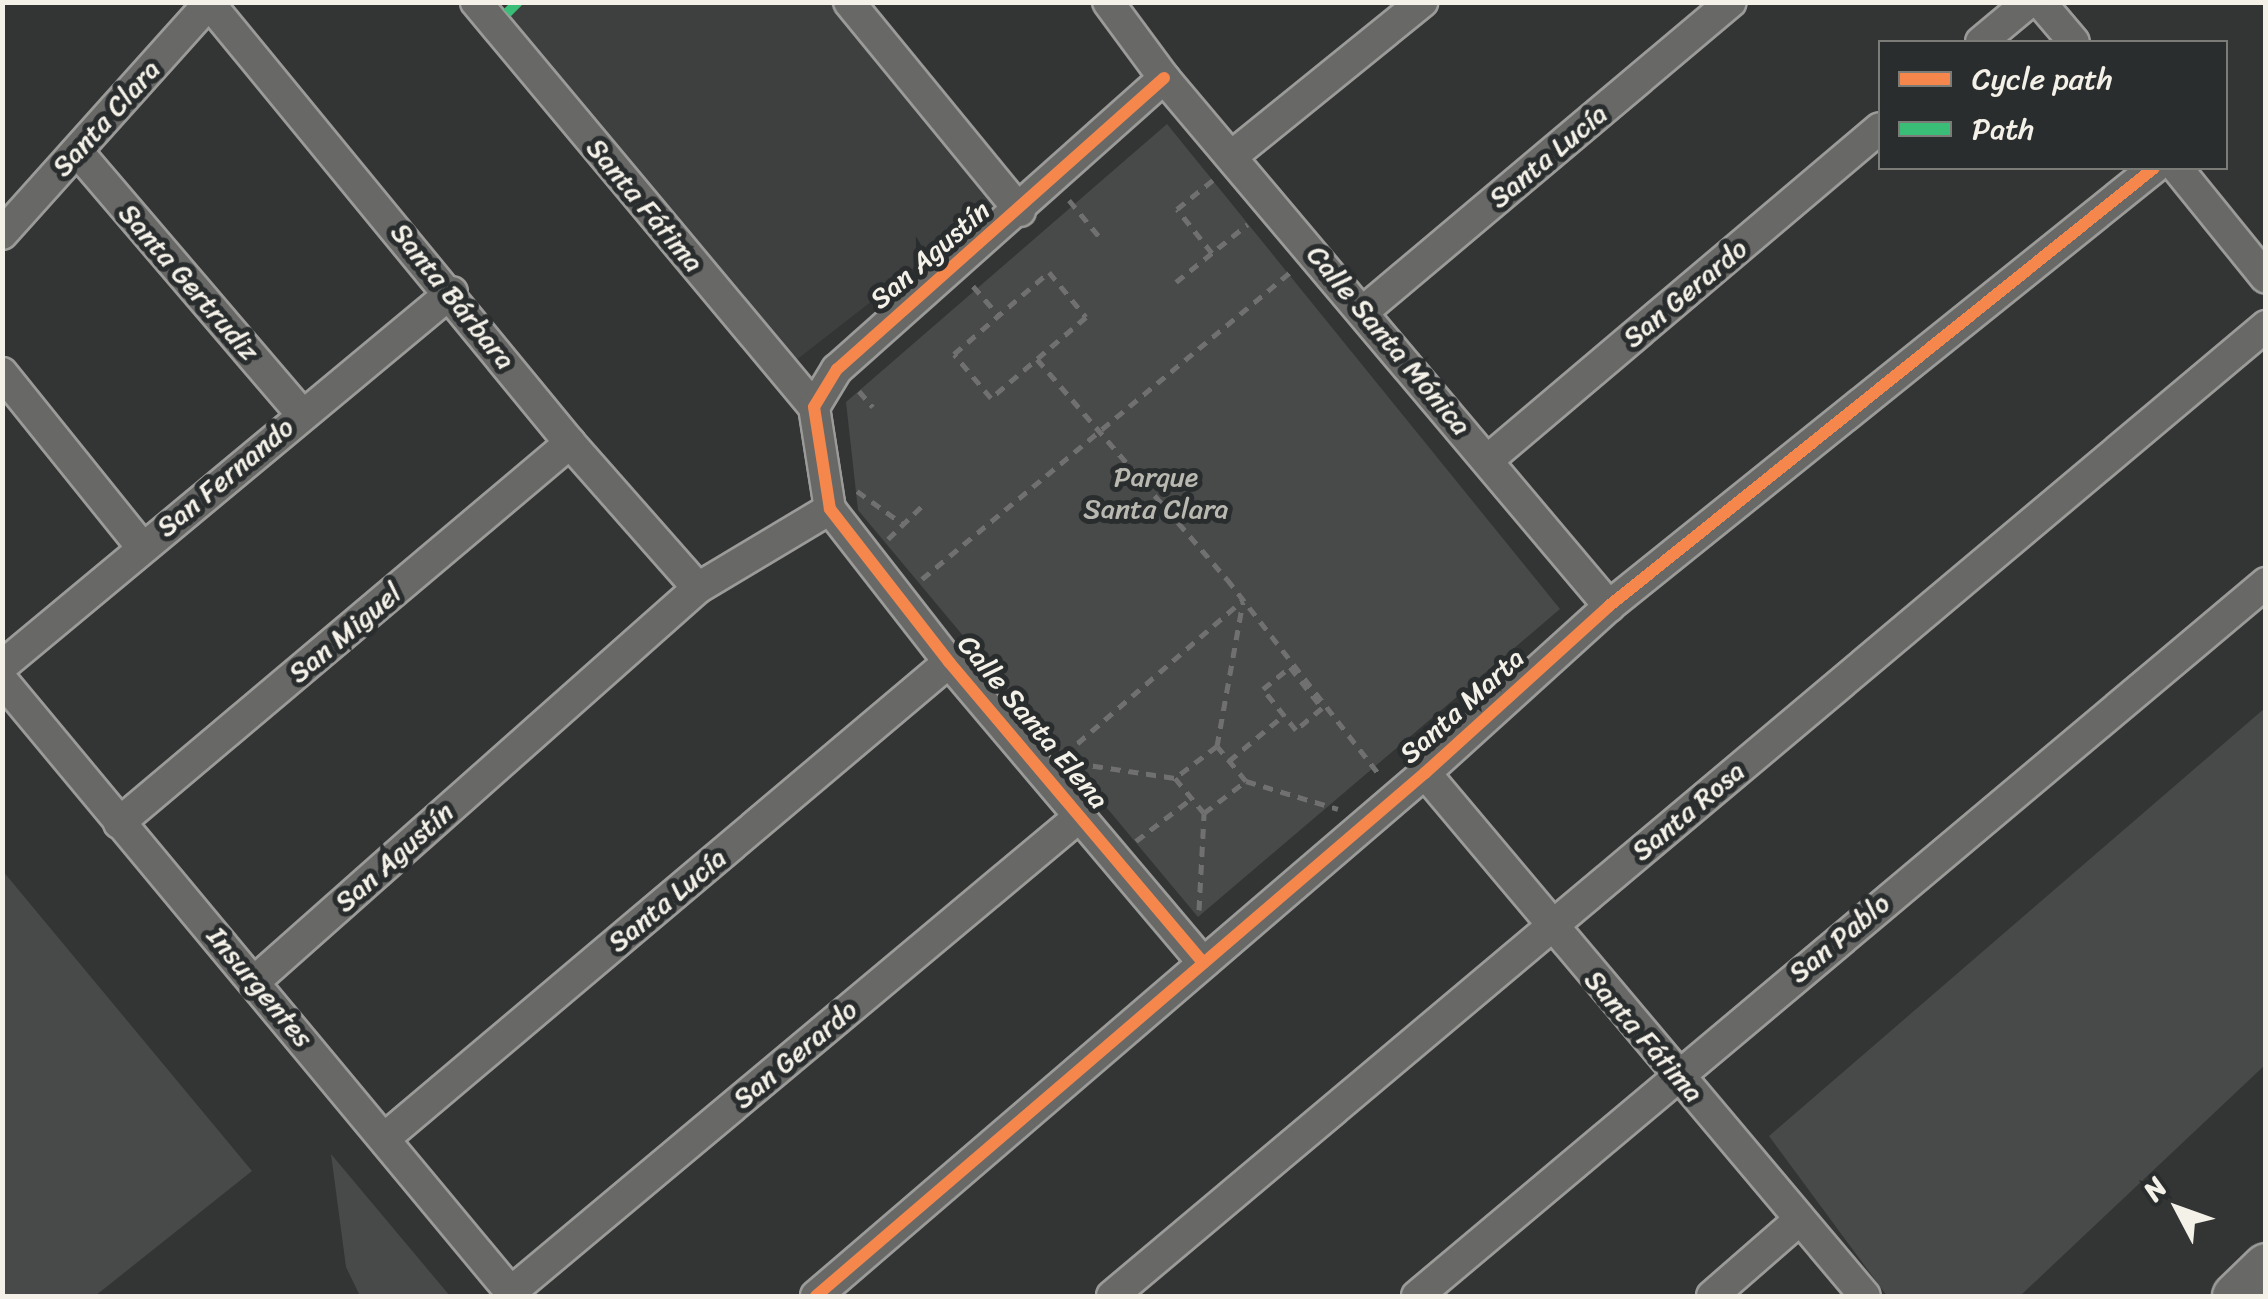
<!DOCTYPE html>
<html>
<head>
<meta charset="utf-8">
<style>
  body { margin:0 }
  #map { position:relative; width:2268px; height:1299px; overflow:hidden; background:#333434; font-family:Sriracha,sans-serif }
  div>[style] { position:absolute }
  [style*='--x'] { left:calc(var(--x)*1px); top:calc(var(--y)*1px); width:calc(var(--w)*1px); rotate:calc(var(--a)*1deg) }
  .built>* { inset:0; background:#3e4040 }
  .green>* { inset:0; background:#484a49 }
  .path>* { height:5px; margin-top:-2.5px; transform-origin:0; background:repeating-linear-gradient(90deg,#6f706f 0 10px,transparent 0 18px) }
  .roads { filter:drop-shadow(2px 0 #9b9b99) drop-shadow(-2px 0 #9b9b99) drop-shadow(0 2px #9b9b99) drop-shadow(0 -2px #9b9b99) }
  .minor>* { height:30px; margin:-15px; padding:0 15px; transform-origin:15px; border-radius:15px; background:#686866 }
  .secondary>* { height:45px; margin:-22.5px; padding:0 22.5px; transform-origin:22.5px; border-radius:22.5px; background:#686866 }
  .quiet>* { height:10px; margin-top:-5px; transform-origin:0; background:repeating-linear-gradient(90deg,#3abd76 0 20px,transparent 0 30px) }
  .cycleway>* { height:12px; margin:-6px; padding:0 6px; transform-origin:6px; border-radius:6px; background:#f5874c }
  span { translate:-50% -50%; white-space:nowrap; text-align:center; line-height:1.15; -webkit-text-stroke:10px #2a2d2e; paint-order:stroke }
  .street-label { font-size:28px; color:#f4f1e8 }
  .park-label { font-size:28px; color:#b9b8b1 }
  .frame { position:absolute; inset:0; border:5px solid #f4f1e8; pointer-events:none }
  .legend { position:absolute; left:1878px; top:40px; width:350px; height:130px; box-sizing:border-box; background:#2a2d2e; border:2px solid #7b7b78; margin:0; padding:12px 18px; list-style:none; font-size:30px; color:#f4f1e8 }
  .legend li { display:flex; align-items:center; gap:20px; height:50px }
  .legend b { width:50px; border:2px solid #7b7b78 }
  .north { position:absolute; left:2128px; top:1159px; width:100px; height:100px; -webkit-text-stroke:8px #2a2d2e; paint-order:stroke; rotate:311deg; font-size:28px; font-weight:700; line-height:40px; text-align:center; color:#f4f1e8 }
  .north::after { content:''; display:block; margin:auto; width:35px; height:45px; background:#f4f1e8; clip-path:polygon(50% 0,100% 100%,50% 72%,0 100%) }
</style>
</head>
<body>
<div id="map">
  <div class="built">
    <div style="clip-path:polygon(518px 2px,837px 3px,1004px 198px,786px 368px,507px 13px)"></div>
  </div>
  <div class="green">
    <div style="clip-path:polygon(1167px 124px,1560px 609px,1198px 917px,858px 510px,846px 402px)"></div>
    <div style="clip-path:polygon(2265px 708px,2265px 1065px,2020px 1296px,1887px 1296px,1769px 1136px)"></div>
    <div style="clip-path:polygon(2px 870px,252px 1171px,95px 1296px,3px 1296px)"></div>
    <div style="clip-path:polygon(331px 1154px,450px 1296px,360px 1296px,346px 1267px)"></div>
  </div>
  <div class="path">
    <div style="--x:1069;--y:200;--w:52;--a:50.5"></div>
    <div style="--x:1212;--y:253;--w:56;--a:-128.5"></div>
    <div style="--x:1177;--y:209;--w:46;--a:-38.9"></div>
    <div style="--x:1049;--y:272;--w:58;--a:50.6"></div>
    <div style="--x:1086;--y:317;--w:125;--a:139.5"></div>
    <div style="--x:991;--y:398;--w:57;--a:-130.1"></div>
    <div style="--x:954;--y:354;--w:125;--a:-40.8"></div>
    <div style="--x:1176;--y:282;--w:92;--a:-38.9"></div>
    <div style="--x:973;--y:286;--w:38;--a:49"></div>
    <div style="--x:1037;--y:359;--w:291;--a:49.2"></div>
    <div style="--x:1227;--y:579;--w:246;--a:52.1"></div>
    <div style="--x:859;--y:391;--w:21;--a:49"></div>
    <div style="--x:857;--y:491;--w:57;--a:35.7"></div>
    <div style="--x:888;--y:539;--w:47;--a:-44.1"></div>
    <div style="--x:922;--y:579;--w:479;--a:-39.8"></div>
    <div style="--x:1290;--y:667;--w:52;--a:52"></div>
    <div style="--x:1322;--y:708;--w:34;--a:140"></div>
    <div style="--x:1296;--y:730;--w:53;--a:-128.8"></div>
    <div style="--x:1263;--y:689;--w:35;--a:-39"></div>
    <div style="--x:1217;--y:746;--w:146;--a:-79.8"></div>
    <div style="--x:1064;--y:755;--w:237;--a:-40.9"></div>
    <div style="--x:1229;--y:761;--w:72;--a:-39.9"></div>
    <div style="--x:1075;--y:763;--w:101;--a:8.5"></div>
    <div style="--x:1175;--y:778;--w:45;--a:50.4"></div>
    <div style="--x:1204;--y:813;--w:53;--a:-37.3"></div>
    <div style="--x:1246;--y:781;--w:45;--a:-129.6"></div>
    <div style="--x:1217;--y:746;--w:53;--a:142.7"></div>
    <div style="--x:1246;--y:781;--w:96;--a:16.9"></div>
    <div style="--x:1136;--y:841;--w:69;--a:-37.4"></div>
    <div style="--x:1199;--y:910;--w:97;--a:-87"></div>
    <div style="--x:376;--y:1296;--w:1;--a:0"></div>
  </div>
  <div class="roads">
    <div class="minor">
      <div style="--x:476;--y:2;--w:528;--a:50.15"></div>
      <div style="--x:849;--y:2;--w:270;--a:50.7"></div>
      <div style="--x:1108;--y:2;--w:94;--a:53.6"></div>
      <div style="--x:1164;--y:78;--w:691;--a:49.88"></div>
      <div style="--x:2040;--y:2;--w:52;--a:49.6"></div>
      <div style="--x:209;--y:3;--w:569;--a:50.63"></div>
      <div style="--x:570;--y:443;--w:193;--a:48.6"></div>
      <div style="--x:1981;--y:42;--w:62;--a:-39.8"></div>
      <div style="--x:1164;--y:78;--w:438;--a:138.3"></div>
      <div style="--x:837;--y:369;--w:44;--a:121.2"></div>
      <div style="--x:814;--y:407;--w:103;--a:81.1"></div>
      <div style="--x:830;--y:509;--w:194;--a:52.1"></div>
      <div style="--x:949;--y:662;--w:394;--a:49.8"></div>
      <div style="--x:77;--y:151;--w:345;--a:49.5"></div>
      <div style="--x:1232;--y:156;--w:245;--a:-39"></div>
      <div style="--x:2177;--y:168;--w:141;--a:51"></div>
      <div style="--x:2;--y:234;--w:312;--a:-48.1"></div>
      <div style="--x:1365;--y:310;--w:478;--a:-40.1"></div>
      <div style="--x:2;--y:373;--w:222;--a:51.2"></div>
      <div style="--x:1489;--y:459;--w:512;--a:-40.25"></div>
      <div style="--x:2;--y:666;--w:585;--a:-39.73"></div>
      <div style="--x:2;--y:680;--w:801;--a:50.27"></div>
      <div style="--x:1425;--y:773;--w:683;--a:49.93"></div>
      <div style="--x:119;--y:823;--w:590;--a:-40.12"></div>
      <div style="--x:255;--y:981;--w:592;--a:-41.58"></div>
      <div style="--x:698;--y:588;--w:154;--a:-30.9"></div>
      <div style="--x:385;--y:1138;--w:738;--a:-40.16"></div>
      <div style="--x:511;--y:1292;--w:742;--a:-39.91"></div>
      <div style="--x:816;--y:1296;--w:803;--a:-40.66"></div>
      <div style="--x:1425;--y:773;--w:248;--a:-42.2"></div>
      <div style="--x:1609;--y:606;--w:699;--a:-38.79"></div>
      <div style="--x:1112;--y:1296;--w:1508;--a:-40.05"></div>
      <div style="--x:1417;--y:1296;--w:1109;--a:-40.02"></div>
      <div style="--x:1712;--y:1296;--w:116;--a:-41.1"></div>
    </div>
    <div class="secondary">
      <div style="--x:2235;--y:1296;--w:43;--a:-44.1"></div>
    </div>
  </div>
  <div class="quiet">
    <div style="--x:507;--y:13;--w:16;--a:-45"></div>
  </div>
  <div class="cycleway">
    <div style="--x:1164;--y:78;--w:438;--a:138.3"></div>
    <div style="--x:837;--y:369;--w:44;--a:121.2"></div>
    <div style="--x:814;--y:407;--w:103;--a:81.1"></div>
    <div style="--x:830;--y:509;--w:194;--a:52.1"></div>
    <div style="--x:949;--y:662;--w:394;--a:49.8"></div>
    <div style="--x:816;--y:1296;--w:803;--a:-40.66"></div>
    <div style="--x:1425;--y:773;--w:248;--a:-42.2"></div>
    <div style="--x:1609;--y:606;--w:699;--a:-38.79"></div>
  </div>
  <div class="street-label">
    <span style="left:106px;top:118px;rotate:-48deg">Santa Clara</span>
    <span style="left:1548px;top:156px;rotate:-40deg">Santa Lucía</span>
    <span style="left:645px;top:205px;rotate:50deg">Santa Fátima</span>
    <span style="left:930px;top:255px;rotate:-41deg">San Agustín</span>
    <span style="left:189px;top:282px;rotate:49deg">Santa Gertrudiz</span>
    <span style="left:1685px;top:293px;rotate:-40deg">San Gerardo</span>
    <span style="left:453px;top:296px;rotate:51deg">Santa Bárbara</span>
    <span style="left:1389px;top:340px;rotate:50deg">Calle Santa Mónica</span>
    <span style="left:225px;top:477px;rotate:-40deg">San Fernando</span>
    <span style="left:345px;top:633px;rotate:-40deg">San Miguel</span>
    <span style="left:1462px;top:706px;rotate:-42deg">Santa Marta</span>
    <span style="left:1033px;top:722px;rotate:50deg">Calle Santa Elena</span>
    <span style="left:1688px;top:811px;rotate:-40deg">Santa Rosa</span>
    <span style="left:394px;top:857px;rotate:-42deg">San Agustín</span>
    <span style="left:667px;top:900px;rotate:-40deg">Santa Lucía</span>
    <span style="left:1839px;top:938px;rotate:-40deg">San Pablo</span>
    <span style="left:260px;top:987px;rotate:50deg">Insurgentes</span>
    <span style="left:1644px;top:1036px;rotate:49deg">Santa Fátima</span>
    <span style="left:795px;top:1054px;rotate:-40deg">San Gerardo</span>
  </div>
  <div class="park-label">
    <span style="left:1156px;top:493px">Parque<br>Santa Clara</span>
  </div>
  <div class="frame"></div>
  <ul class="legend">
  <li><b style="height:12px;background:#f5874c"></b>Cycle path</li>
  <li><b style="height:12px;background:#3abd76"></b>Path</li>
  </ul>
  <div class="north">N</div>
</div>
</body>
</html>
